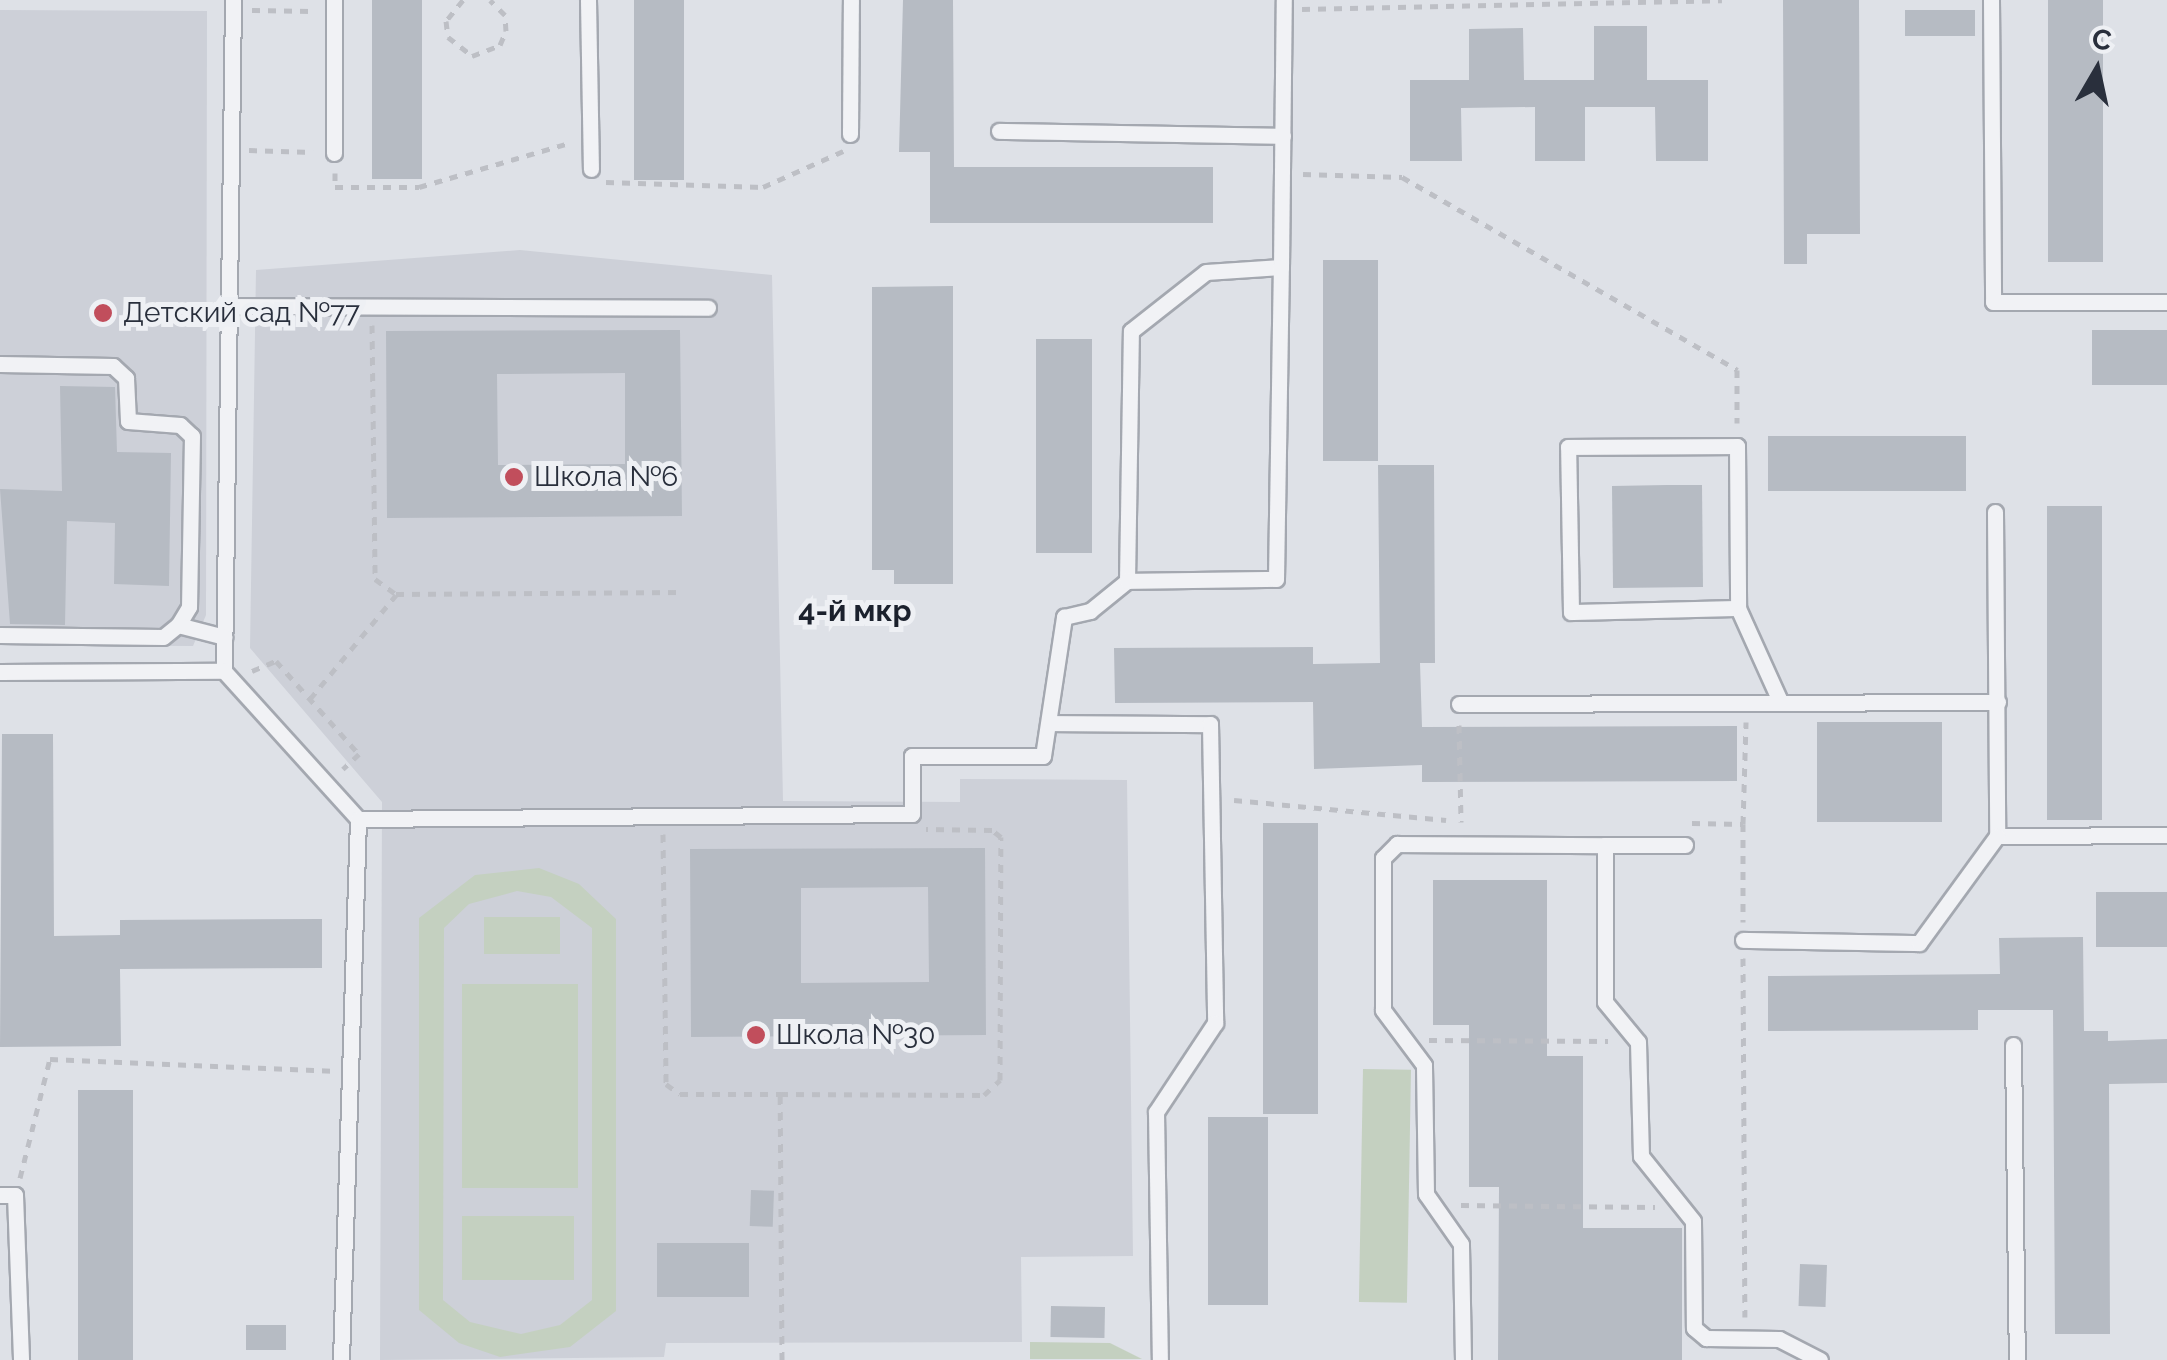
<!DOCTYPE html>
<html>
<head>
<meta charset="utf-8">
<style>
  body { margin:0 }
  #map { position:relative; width:2167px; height:1360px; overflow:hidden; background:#dee1e7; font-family:Raleway,sans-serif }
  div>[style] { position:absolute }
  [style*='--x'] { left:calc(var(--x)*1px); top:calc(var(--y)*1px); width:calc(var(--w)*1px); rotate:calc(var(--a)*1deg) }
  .built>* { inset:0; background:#cdd0d8 }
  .green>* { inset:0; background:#c4d0c0; transform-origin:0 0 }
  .building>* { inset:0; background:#b6bbc3; transform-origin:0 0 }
  .path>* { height:5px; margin-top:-2.5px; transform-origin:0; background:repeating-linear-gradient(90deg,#bdbfc5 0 8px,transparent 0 16px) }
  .roads { filter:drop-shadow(2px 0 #a4a8b0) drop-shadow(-2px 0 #a4a8b0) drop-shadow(0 2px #a4a8b0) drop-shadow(0 -2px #a4a8b0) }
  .service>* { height:15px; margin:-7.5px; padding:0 7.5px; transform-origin:7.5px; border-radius:7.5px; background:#f1f2f5 }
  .dots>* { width:28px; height:28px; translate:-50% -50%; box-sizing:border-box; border:5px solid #eef0f4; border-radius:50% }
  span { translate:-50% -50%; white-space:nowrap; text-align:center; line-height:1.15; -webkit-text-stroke:10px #eef0f4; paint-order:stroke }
  .poi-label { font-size:28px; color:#292f3c }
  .left { translate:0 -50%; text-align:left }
  .neighbourhood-label { font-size:30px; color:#1b212d; font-weight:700 }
  .north { position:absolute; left:2047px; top:20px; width:100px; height:100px; -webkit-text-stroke:8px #eef0f4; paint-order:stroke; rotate:9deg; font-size:28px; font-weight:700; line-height:40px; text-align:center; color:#292f3c }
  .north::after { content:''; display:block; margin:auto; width:35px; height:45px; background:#292f3c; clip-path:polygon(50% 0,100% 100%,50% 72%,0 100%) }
</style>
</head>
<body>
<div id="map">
  <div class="built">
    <div style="clip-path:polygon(0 10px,207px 11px,206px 615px,193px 646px,0 645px)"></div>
    <div style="clip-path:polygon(520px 250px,772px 275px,783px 801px,960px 802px,960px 779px,1127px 780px,1133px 1256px,1021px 1257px,1022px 1342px,666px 1343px,664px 1357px,380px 1360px,382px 802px,250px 648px,256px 270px)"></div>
  </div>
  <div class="green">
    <div style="clip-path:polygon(evenodd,539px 868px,579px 884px,616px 919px,616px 1311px,570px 1347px,500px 1357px,459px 1343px,419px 1310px,419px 918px,475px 875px,539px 868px,517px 891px,551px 897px,592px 928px,592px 1300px,560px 1325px,521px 1334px,470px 1322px,443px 1300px,444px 928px,469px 904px,517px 891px)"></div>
    <div style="left:484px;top:917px;width:76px;height:37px"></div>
    <div style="left:462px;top:984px;width:116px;height:204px"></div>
    <div style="left:1363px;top:1069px;width:48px;height:233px;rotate:1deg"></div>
    <div style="left:462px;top:1216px;width:112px;height:64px"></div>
    <div style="clip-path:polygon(1030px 1342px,1110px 1343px,1142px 1359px,1030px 1359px)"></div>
  </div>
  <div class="building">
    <div style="left:372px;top:0;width:50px;height:179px"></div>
    <div style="left:634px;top:0;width:50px;height:180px"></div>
    <div style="clip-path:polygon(903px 0,953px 0,954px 167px,1213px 167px,1213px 223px,930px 223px,930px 152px,899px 152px)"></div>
    <div style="clip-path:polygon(1783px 0,1859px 0,1860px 234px,1807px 234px,1807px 264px,1784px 264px)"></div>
    <div style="left:2048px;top:0;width:55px;height:262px"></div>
    <div style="left:1905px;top:10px;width:70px;height:26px"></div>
    <div style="clip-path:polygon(1594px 26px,1647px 26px,1647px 80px,1708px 80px,1708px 161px,1656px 161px,1655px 107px,1585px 107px,1585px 161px,1535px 161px,1535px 107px,1461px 108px,1462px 161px,1410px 161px,1410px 80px,1469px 80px,1469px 29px,1523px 28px,1524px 80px,1594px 80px)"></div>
    <div style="left:1323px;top:260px;width:55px;height:201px"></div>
    <div style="clip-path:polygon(953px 286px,953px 584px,894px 584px,894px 570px,872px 570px,872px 287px)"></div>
    <div style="clip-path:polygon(evenodd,680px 330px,682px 516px,387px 518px,386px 331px,680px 330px,625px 373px,625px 464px,498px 465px,497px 374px,625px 373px)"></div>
    <div style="left:2092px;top:330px;width:75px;height:55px"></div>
    <div style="left:1036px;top:339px;width:56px;height:214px"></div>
    <div style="clip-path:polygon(60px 386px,115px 387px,117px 452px,171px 453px,169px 586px,114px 584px,115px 523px,67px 521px,65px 625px,10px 624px,0 489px,62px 491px)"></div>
    <div style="left:1966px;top:436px;width:55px;height:198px;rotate:90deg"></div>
    <div style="clip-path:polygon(1378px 465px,1434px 465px,1435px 663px,1420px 663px,1422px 727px,1737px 726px,1737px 781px,1422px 782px,1422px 765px,1314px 769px,1313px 702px,1115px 703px,1114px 648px,1313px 647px,1313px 664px,1380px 663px)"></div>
    <div style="clip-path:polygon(1667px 485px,1702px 485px,1703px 587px,1613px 588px,1612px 486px)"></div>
    <div style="left:2047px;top:506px;width:55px;height:314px"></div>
    <div style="left:1817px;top:722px;width:125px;height:100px"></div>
    <div style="clip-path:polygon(2px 734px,53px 734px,54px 936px,120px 935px,120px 920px,322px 919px,322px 968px,120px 969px,121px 1046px,0 1047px)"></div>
    <div style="left:1263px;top:823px;width:55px;height:291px"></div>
    <div style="clip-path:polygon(evenodd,985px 848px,986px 1035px,691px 1037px,690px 849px,985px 848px,928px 887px,929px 982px,801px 983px,801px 888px,928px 887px)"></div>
    <div style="clip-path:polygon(1433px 880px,1547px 880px,1547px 1056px,1583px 1056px,1583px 1228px,1682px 1228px,1682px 1360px,1498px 1360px,1499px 1187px,1469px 1187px,1469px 1025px,1433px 1025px)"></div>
    <div style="left:2096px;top:892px;width:71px;height:55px"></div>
    <div style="clip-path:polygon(2083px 937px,2084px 1031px,2108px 1031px,2108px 1041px,2167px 1039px,2167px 1083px,2109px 1084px,2110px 1334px,2055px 1334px,2053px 1010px,1978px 1010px,1978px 1030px,1768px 1031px,1768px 976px,2000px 974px,1999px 938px)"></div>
    <div style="left:78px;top:1090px;width:55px;height:270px"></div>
    <div style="left:1208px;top:1117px;width:60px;height:188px"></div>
    <div style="left:751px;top:1190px;width:23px;height:36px;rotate:2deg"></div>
    <div style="left:749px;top:1243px;width:54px;height:92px;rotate:90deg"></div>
    <div style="left:1800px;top:1264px;width:27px;height:42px;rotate:2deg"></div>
    <div style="left:1051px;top:1306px;width:54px;height:31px;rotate:1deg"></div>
    <div style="left:246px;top:1325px;width:40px;height:25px"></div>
  </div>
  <div class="path">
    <div style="--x:463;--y:0;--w:27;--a:129"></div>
    <div style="--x:446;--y:21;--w:16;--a:83"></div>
    <div style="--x:448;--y:37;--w:31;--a:38"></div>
    <div style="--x:472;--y:56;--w:30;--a:-21"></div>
    <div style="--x:500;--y:45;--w:15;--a:-67"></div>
    <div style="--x:506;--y:31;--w:16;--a:-94"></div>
    <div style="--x:505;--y:15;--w:21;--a:-135"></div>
    <div style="--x:1302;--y:9;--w:420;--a:-1.2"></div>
    <div style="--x:252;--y:10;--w:59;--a:1"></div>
    <div style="--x:249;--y:150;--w:64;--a:1.8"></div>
    <div style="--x:335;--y:173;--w:14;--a:90"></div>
    <div style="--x:335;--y:187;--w:84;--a:0"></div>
    <div style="--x:419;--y:187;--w:156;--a:-16.3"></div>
    <div style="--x:1303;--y:174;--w:99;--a:1.7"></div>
    <div style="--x:1402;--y:177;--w:387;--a:29.9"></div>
    <div style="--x:1737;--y:370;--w:53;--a:90"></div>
    <div style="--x:606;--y:182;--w:157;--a:1.8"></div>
    <div style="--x:763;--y:187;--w:88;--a:-24.2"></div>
    <div style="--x:372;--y:325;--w:254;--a:89.3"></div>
    <div style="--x:375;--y:579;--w:26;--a:36"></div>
    <div style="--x:396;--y:594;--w:287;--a:-0.4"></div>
    <div style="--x:252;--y:671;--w:26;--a:-23"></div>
    <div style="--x:276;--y:661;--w:125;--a:48.3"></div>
    <div style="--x:359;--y:754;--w:22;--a:137"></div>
    <div style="--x:310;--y:699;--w:135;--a:-50.4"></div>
    <div style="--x:1459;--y:725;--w:97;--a:88.8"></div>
    <div style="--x:1234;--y:800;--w:213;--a:5.4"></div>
    <div style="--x:1692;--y:823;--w:51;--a:1.1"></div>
    <div style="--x:1743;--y:824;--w:98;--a:90"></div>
    <div style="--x:1743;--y:824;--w:102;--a:-88.3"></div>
    <div style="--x:663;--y:834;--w:250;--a:89.3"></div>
    <div style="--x:666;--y:1084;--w:17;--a:36"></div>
    <div style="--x:680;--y:1094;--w:100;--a:0"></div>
    <div style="--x:1743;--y:958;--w:359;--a:89.7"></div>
    <div style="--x:1429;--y:1040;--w:179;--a:0.3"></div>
    <div style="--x:20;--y:1178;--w:123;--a:-75.9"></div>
    <div style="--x:50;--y:1059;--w:282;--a:2.4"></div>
    <div style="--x:1461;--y:1205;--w:194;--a:0.6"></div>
    <div style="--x:782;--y:1360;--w:266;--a:-90.4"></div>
    <div style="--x:780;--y:1094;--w:204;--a:0.3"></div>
    <div style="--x:984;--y:1095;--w:22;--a:-43"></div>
    <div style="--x:1000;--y:1080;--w:243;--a:-89.8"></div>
    <div style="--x:1001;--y:837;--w:11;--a:-142"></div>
    <div style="--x:992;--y:830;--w:66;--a:-179.1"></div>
  </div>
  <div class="roads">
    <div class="service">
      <div style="--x:233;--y:0;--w:671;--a:90.77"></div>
      <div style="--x:224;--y:671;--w:200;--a:47.8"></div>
      <div style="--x:358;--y:819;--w:541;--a:91.8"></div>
      <div style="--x:588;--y:0;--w:169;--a:89"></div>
      <div style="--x:1991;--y:0;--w:302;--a:89.6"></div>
      <div style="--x:1993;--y:302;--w:174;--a:0"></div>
      <div style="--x:999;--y:131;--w:284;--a:1"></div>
      <div style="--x:850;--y:134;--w:134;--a:-89.6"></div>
      <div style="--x:334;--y:153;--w:153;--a:-90"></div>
      <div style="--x:229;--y:306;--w:479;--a:0.2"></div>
      <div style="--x:0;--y:364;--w:113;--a:1"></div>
      <div style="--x:113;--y:366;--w:18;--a:43"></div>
      <div style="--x:126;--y:378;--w:43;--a:87.3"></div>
      <div style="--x:128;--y:421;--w:52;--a:4.4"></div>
      <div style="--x:180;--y:425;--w:16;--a:43"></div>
      <div style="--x:192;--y:436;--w:171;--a:91"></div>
      <div style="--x:189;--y:607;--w:21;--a:121"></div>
      <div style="--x:178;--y:625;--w:19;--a:141"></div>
      <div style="--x:163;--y:637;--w:163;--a:-179.3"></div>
      <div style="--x:1995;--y:512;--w:324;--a:89.6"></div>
      <div style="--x:1997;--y:836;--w:170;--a:-0.3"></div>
      <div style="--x:1127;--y:581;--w:250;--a:-89.1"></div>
      <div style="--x:1131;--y:331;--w:95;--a:-38.2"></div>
      <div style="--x:1206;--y:272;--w:75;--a:-3.8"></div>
      <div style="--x:1281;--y:267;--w:267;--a:-89.4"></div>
      <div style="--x:1738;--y:608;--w:167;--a:178.6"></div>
      <div style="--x:1571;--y:612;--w:165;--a:-91"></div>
      <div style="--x:1568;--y:447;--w:169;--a:-0.3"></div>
      <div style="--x:1737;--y:446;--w:162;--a:89.6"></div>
      <div style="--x:1738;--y:608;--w:100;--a:65.7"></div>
      <div style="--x:178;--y:625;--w:48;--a:14.6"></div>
      <div style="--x:0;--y:672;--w:224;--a:-0.3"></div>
      <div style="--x:1459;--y:704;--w:539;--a:-0.21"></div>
      <div style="--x:1050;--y:723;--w:160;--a:0.4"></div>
      <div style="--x:1210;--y:724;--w:299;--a:89"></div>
      <div style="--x:1215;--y:1023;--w:107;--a:123.5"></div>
      <div style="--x:1156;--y:1112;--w:248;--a:89.1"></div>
      <div style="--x:358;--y:819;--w:554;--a:-0.52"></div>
      <div style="--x:912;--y:814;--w:58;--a:-90"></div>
      <div style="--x:912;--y:756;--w:131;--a:0"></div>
      <div style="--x:1043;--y:756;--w:141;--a:-81.4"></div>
      <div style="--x:1064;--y:617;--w:27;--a:-13"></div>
      <div style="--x:1090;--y:611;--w:48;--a:-39"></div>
      <div style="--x:1127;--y:581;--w:149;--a:-0.8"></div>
      <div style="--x:1276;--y:579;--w:312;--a:-89.1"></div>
      <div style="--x:1605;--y:845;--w:80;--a:0"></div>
      <div style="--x:1743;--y:940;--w:176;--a:1"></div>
      <div style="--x:1919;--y:943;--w:132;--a:-53.9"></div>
      <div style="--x:2013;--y:1045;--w:315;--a:89.3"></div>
      <div style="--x:0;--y:1195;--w:15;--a:0"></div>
      <div style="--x:15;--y:1195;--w:165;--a:87.9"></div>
      <div style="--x:1463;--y:1360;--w:116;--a:-91"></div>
      <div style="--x:1461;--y:1244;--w:61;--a:-125"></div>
      <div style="--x:1426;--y:1194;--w:129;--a:-90.9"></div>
      <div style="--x:1424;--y:1065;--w:69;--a:-126.7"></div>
      <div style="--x:1383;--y:1010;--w:152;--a:-90"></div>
      <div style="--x:1383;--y:858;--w:20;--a:-45"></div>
      <div style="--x:1397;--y:844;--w:208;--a:0.3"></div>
      <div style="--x:1605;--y:845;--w:157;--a:90"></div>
      <div style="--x:1605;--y:1002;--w:52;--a:50.5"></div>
      <div style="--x:1638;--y:1042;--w:114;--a:88.5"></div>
      <div style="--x:1641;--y:1156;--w:83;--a:51.3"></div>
      <div style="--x:1693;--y:1221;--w:107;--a:89.5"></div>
      <div style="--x:1694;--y:1328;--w:16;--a:40"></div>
      <div style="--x:1706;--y:1338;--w:73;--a:0.8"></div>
      <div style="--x:1779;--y:1339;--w:46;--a:27.1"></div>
    </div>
  </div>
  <div class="dots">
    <div style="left:103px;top:313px;background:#c14e5c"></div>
    <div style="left:514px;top:477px;background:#c14e5c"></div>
    <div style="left:756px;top:1035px;background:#c14e5c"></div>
  </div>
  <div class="poi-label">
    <span class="left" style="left:123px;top:313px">Детский сад №77</span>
    <span class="left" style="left:534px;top:477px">Школа №6</span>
    <span class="left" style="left:776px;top:1035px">Школа №30</span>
  </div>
  <div class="neighbourhood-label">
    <span style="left:855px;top:611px">4-й мкр</span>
  </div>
  <div class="north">С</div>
</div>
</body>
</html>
